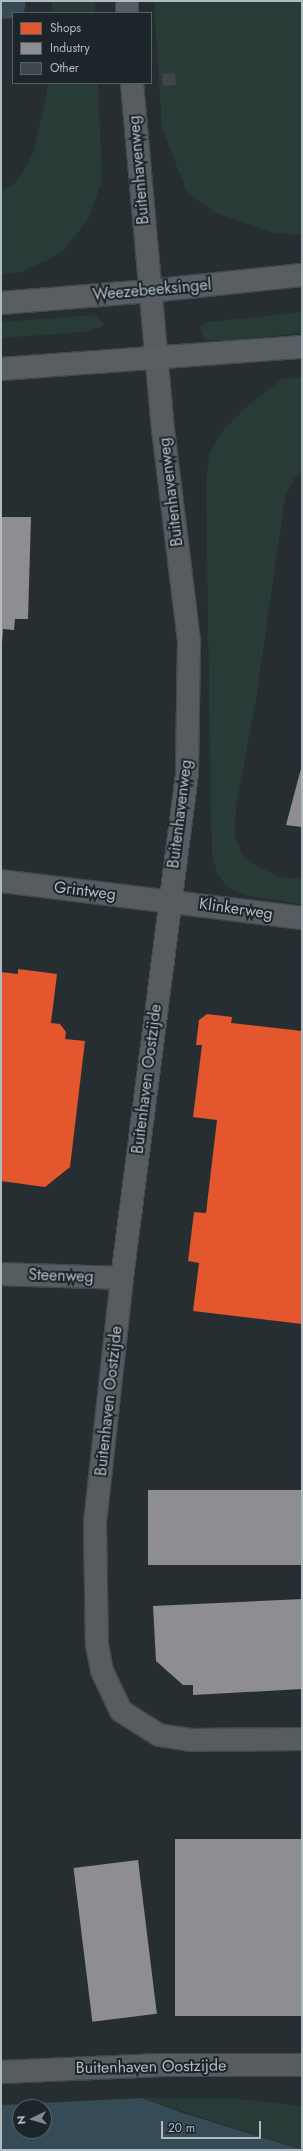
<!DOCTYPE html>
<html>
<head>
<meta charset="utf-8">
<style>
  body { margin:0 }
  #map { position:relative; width:303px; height:2151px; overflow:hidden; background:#262e31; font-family:Jost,sans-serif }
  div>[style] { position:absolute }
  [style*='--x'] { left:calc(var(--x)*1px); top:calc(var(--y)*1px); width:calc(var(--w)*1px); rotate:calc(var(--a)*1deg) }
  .green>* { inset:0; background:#293b36; transform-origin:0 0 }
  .water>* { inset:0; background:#354c56 }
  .shops>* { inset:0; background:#e4572e }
  .industry>* { inset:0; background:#8d8d92; transform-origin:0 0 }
  .building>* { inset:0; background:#404649; transform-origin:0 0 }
  .roads { filter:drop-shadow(1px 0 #44494c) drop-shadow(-1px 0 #44494c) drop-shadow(0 1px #44494c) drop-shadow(0 -1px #44494c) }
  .minor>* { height:22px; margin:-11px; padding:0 11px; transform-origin:11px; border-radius:11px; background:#565c5f }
  .major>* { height:22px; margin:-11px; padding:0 11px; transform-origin:11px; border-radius:11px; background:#585e61 }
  span { translate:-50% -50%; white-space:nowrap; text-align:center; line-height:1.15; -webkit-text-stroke:4px #1b252a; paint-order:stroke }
  .street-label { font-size:16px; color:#b0bcc2 }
  .frame { position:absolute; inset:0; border:2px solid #b0bcc2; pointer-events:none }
  .legend { position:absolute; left:12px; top:12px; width:140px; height:72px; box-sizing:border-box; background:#1b252a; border:1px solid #576167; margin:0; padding:5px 7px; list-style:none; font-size:12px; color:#b0bcc2 }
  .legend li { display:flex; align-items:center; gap:8px; height:20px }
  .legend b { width:20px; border:1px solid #576167 }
  .north { position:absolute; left:12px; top:2099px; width:40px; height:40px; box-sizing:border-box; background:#1b252a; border:1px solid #576167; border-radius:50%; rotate:265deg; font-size:11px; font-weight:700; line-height:16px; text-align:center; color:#b0bcc2 }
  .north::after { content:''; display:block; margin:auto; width:14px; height:18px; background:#808a8f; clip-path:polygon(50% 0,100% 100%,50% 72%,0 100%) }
  .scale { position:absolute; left:161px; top:2121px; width:100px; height:18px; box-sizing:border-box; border:2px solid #b0bcc2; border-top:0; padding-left:5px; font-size:12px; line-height:14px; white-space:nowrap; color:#b0bcc2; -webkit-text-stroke:3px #1b252a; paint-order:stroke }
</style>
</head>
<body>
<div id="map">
  <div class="green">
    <div style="left:52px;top:1px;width:43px;height:12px"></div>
    <div style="clip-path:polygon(154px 1px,302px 1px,302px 235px,274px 233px,216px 213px,187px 192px,162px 128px)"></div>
    <div style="clip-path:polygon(48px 83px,98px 83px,102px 181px,88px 220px,61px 253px,22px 272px,1px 274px,1px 191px,15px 184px,33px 154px,45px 102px)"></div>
    <div style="clip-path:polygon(302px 312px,302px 333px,236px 340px,204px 340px,200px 327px,209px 322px)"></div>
    <div style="clip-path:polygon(96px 315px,105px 326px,84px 332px,1px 338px,1px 322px)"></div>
    <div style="clip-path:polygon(302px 377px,302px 470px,294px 479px,285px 497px,256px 699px,236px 807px,235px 836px,242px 855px,257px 866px,279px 877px,302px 879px,302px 904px,249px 896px,230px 889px,217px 874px,212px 851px,211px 816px,206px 488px,209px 454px,222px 432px,244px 409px,282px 379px)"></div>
    <div style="clip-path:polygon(141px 2098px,240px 2099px,302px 2106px,302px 2150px)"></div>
  </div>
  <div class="water">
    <div style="clip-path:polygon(1px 1px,26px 1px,24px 12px,13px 13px,13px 18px,1px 19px)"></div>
    <div style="clip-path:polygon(evenodd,141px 2098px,180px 2112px,302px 2150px,1px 2150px,1px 2105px,141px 2098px,20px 2107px,44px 2107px,44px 2131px,20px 2131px,20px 2107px)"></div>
  </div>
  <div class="shops">
    <div style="clip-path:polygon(18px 969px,57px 974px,51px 1023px,60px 1024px,66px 1032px,65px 1039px,85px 1041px,70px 1167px,45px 1187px,1px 1181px,1px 972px,18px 974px)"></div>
    <div style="clip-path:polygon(207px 1014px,232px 1017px,231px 1023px,302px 1031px,302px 1324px,193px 1311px,199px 1263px,188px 1261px,194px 1212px,206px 1213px,217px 1120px,193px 1117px,202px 1045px,196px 1045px,199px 1020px)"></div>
  </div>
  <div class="industry">
    <div style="clip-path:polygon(1px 517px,31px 517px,28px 619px,15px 619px,14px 630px,3px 629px,2px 644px)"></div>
    <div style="clip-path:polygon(302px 765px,302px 827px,286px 825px)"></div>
    <div style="left:302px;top:1490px;width:75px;height:154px;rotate:90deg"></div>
    <div style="clip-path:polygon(302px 1599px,302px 1689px,193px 1695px,193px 1685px,183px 1685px,156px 1661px,153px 1606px)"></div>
    <div style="left:302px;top:1839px;width:177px;height:127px;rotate:90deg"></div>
    <div style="left:138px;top:1860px;width:155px;height:65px;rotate:83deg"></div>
  </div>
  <div class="building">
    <div style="left:175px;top:73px;width:12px;height:13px;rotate:85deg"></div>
  </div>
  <div class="roads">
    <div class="minor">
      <div style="--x:127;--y:1;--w:12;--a:90"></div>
      <div style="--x:132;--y:83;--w:339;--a:84.9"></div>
      <div style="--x:162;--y:421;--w:223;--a:83"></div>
      <div style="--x:189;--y:642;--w:132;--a:90.9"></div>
      <div style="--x:187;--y:774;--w:508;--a:97.35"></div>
      <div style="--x:122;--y:1278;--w:247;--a:96.3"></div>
      <div style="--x:95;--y:1524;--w:121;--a:89.1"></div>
      <div style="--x:97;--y:1645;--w:26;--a:79"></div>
      <div style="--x:102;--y:1671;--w:44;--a:64.6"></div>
      <div style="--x:121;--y:1711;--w:45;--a:32.3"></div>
      <div style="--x:159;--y:1735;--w:30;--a:9"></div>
      <div style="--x:189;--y:1740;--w:113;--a:-0.5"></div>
      <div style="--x:1;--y:881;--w:303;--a:7"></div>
      <div style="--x:1;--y:1274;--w:121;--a:1.9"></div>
      <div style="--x:1;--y:2072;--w:161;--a:-2.5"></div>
      <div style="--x:162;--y:2065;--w:140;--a:0"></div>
    </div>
    <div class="major">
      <div style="--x:1;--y:303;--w:149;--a:-4.6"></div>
      <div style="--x:150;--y:291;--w:153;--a:-6"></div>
      <div style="--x:1;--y:369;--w:302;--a:-4.2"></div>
    </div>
  </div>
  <div class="street-label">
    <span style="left:139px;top:170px;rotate:-95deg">Buitenhavenweg</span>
    <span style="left:152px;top:290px;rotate:-5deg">Weezebeeksingel</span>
    <span style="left:171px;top:492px;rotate:-97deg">Buitenhavenweg</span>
    <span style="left:180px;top:814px;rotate:-83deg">Buitenhavenweg</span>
    <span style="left:85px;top:891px;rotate:7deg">Grintweg</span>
    <span style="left:236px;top:909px;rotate:8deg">Klinkerweg</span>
    <span style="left:147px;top:1079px;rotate:-83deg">Buitenhaven Oostzijde</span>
    <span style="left:61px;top:1276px;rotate:2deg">Steenweg</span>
    <span style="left:109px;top:1401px;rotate:-84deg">Buitenhaven Oostzijde</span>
    <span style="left:151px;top:2067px;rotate:-1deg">Buitenhaven Oostzijde</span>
  </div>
  <div class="frame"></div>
  <ul class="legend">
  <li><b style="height:11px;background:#e4572e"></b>Shops</li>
  <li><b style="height:11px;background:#8d8d92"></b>Industry</li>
  <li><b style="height:11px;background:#404649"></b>Other</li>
  </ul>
  <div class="north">N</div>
  <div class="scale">20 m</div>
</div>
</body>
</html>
